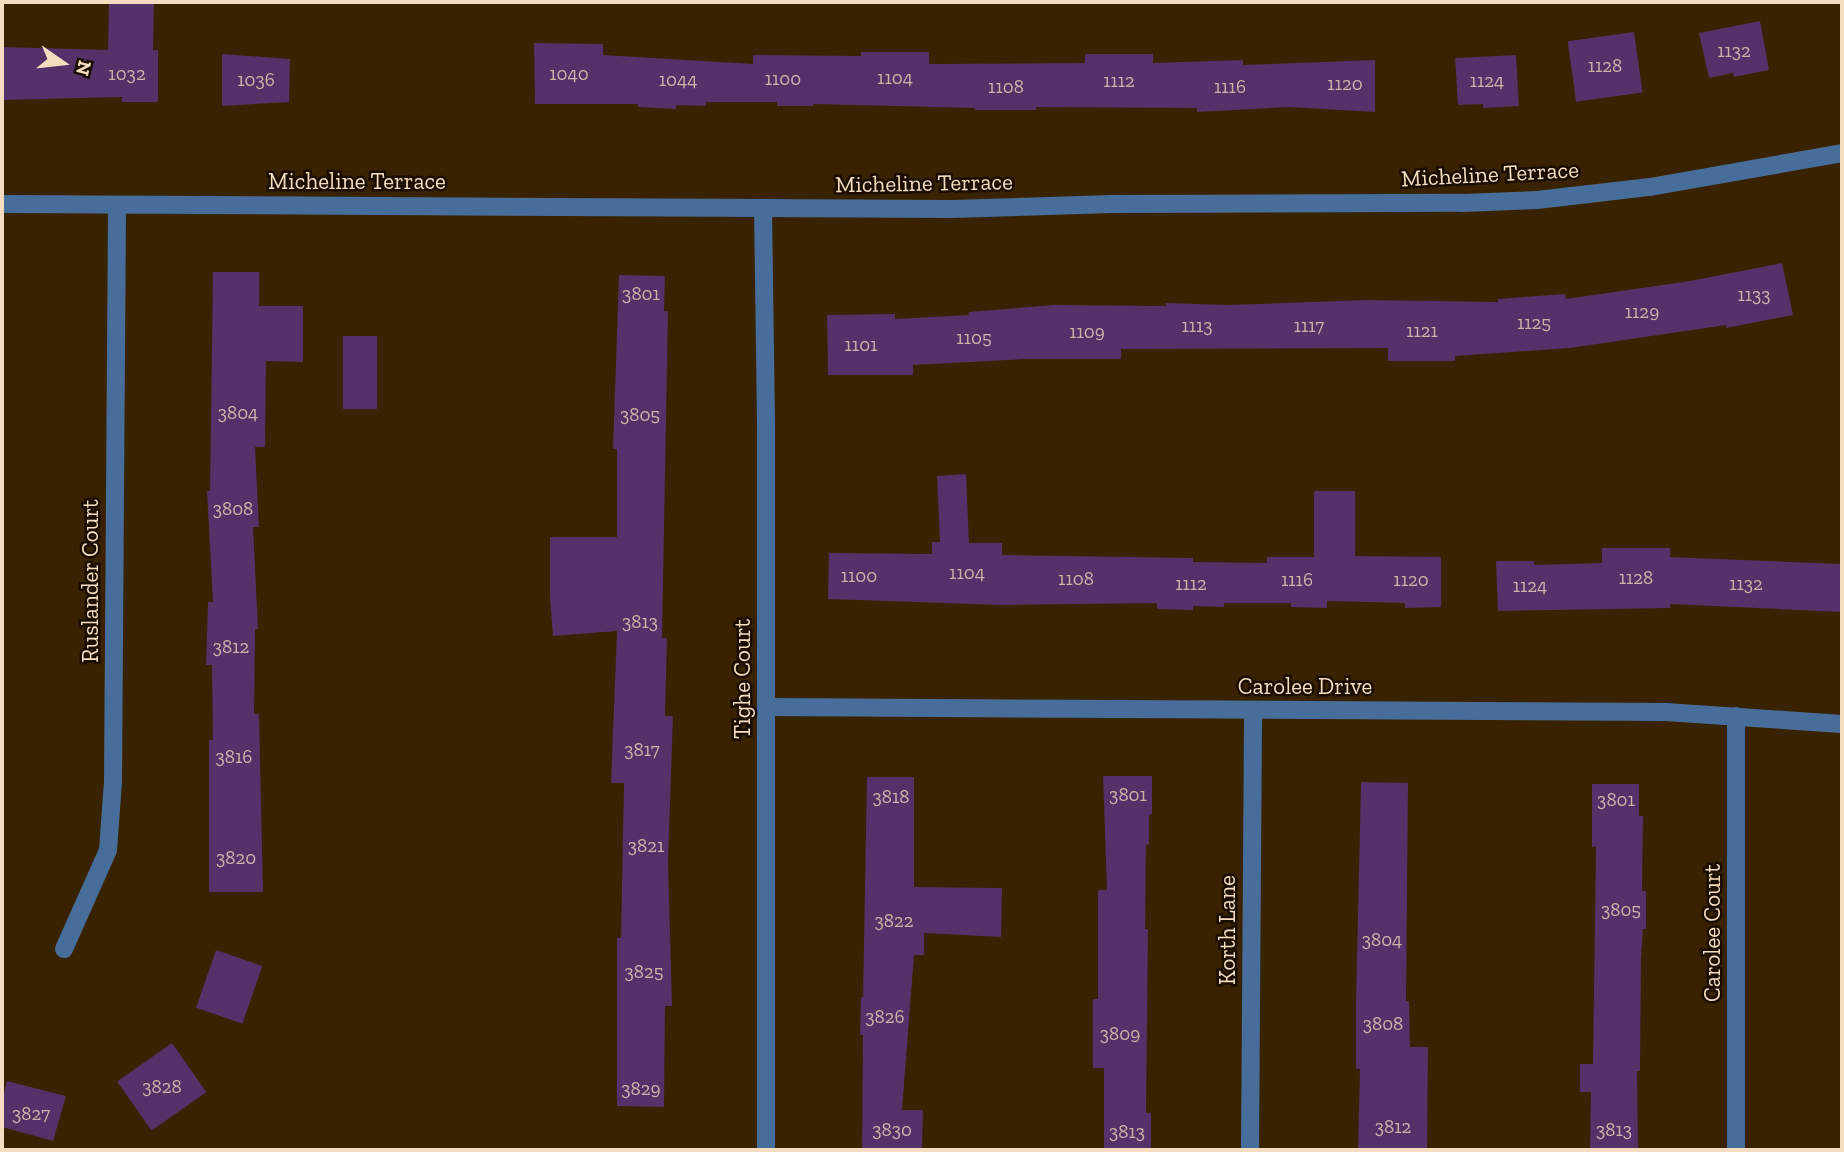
<!DOCTYPE html>
<html>
<head>
<meta charset="utf-8">
<style>
  body { margin:0 }
  #map { position:relative; width:1844px; height:1152px; overflow:hidden; background:#392200; font-family:"Zilla Slab",serif }
  div>[style] { position:absolute }
  [style*='--x'] { left:calc(var(--x)*1px); top:calc(var(--y)*1px); width:calc(var(--w)*1px); rotate:calc(var(--a)*1deg) }
  .building>* { inset:0; background:#543168; transform-origin:0 0 }
  .minor>* { height:18px; margin:-9px; padding:0 9px; transform-origin:9px; border-radius:9px; background:#476e9b }
  span { translate:-50% -50%; white-space:nowrap; text-align:center; line-height:1.15; -webkit-text-stroke:5px #1a0d00; paint-order:stroke }
  .number-label { font-size:19px; color:#ceb2a9 }
  .number-label span { -webkit-text-stroke-width:0 }
  .street-label { font-size:23px; color:#f6ddbf }
  .frame { position:absolute; inset:0; border:4px solid #f6ddbf; pointer-events:none }
  .north { position:absolute; left:28px; top:28px; width:70px; height:70px; -webkit-text-stroke:5px #1a0d00; paint-order:stroke; rotate:104deg; font-size:19px; font-weight:700; line-height:28px; text-align:center; color:#f6ddbf }
  .north::after { content:''; display:block; margin:auto; width:24px; height:32px; background:#f6ddbf; clip-path:polygon(50% 0,100% 100%,50% 72%,0 100%) }
</style>
</head>
<body>
<div id="map">
  <div class="building">
    <div style="clip-path:polygon(109px 2px,154px 2px,153px 50px,158px 50px,158px 102px,122px 102px,122px 97px,2px 100px,2px 47px,108px 50px)"></div>
    <div style="clip-path:polygon(1760px 21px,1769px 70px,1734px 77px,1733px 73px,1709px 78px,1699px 33px)"></div>
    <div style="left:1634px;top:32px;width:61px;height:67px;rotate:82deg"></div>
    <div style="clip-path:polygon(534px 43px,603px 44px,603px 55px,753px 64px,753px 55px,861px 56px,861px 52px,929px 52px,929px 64px,1085px 63px,1085px 54px,1153px 54px,1153px 63px,1243px 60px,1243px 65px,1375px 60px,1375px 112px,1289px 107px,1197px 112px,1197px 108px,1036px 107px,1036px 110px,975px 110px,975px 108px,813px 104px,813px 106px,777px 106px,777px 102px,706px 102px,706px 106px,676px 105px,676px 109px,638px 107px,638px 104px,535px 104px)"></div>
    <div style="clip-path:polygon(222px 54px,290px 59px,289px 102px,222px 106px)"></div>
    <div style="clip-path:polygon(1516px 55px,1519px 106px,1483px 108px,1483px 104px,1458px 105px,1455px 58px)"></div>
    <div style="clip-path:polygon(1782px 263px,1793px 315px,1726px 328px,1726px 325px,1570px 348px,1455px 356px,1455px 361px,1388px 361px,1388px 348px,1121px 349px,1121px 359px,1025px 359px,913px 365px,913px 375px,828px 375px,827px 315px,895px 314px,895px 319px,969px 315px,968px 312px,1054px 305px,1166px 306px,1166px 303px,1228px 305px,1367px 300px,1498px 302px,1498px 299px,1565px 294px,1566px 299px,1690px 281px)"></div>
    <div style="clip-path:polygon(213px 272px,259px 272px,259px 306px,303px 306px,303px 362px,266px 361px,265px 447px,255px 447px,259px 527px,253px 527px,258px 629px,255px 629px,254px 714px,259px 714px,263px 892px,209px 892px,209px 740px,213px 740px,212px 665px,206px 665px,208px 602px,213px 602px,207px 491px,210px 491px)"></div>
    <div style="clip-path:polygon(619px 275px,665px 276px,664px 311px,668px 311px,662px 638px,667px 638px,665px 716px,673px 716px,668px 862px,672px 1006px,665px 1006px,664px 1107px,617px 1106px,617px 938px,621px 938px,624px 783px,611px 783px,617px 631px,553px 636px,550px 596px,550px 537px,617px 537px,617px 449px,613px 449px)"></div>
    <div style="left:343px;top:336px;width:34px;height:73px"></div>
    <div style="clip-path:polygon(966px 474px,969px 543px,1002px 543px,1002px 555px,1193px 558px,1193px 562px,1267px 563px,1267px 557px,1314px 557px,1314px 491px,1355px 491px,1355px 556px,1441px 557px,1441px 607px,1405px 608px,1405px 603px,1327px 601px,1327px 608px,1291px 607px,1291px 603px,1224px 603px,1224px 607px,1193px 606px,1193px 610px,1157px 609px,1157px 603px,1001px 605px,828px 599px,829px 553px,932px 554px,932px 542px,940px 542px,937px 476px)"></div>
    <div style="clip-path:polygon(1602px 548px,1670px 548px,1670px 557px,1842px 564px,1842px 612px,1670px 604px,1670px 608px,1498px 611px,1496px 561px,1534px 561px,1534px 565px,1602px 563px)"></div>
    <div style="clip-path:polygon(1103px 776px,1152px 776px,1152px 814px,1149px 815px,1149px 844px,1146px 845px,1145px 929px,1148px 929px,1146px 1113px,1151px 1113px,1151px 1150px,1104px 1150px,1104px 1068px,1093px 1068px,1093px 999px,1098px 999px,1098px 890px,1107px 890px)"></div>
    <div style="clip-path:polygon(867px 777px,914px 777px,914px 887px,1002px 888px,1001px 937px,924px 933px,924px 955px,914px 955px,902px 1110px,923px 1110px,922px 1150px,862px 1150px,863px 1035px,860px 1035px,861px 997px,863px 997px)"></div>
    <div style="clip-path:polygon(1361px 782px,1408px 783px,1406px 1001px,1409px 1001px,1410px 1047px,1428px 1047px,1427px 1150px,1358px 1150px,1360px 1069px,1356px 1069px,1356px 1001px)"></div>
    <div style="clip-path:polygon(1592px 784px,1639px 784px,1639px 816px,1643px 816px,1642px 891px,1646px 891px,1646px 929px,1643px 929px,1641px 959px,1640px 1071px,1637px 1071px,1638px 1150px,1590px 1150px,1591px 1092px,1580px 1092px,1580px 1064px,1593px 1064px,1596px 846px,1592px 847px)"></div>
    <div style="left:216px;top:950px;width:49px;height:61px;rotate:19deg"></div>
    <div style="left:172px;top:1043px;width:60px;height:67px;rotate:55deg"></div>
    <div style="clip-path:polygon(7px 1081px,66px 1096px,53px 1141px,2px 1127px,2px 1100px)"></div>
  </div>
  <div class="minor">
    <div style="--x:2;--y:204;--w:950;--a:0.3"></div>
    <div style="--x:952;--y:209;--w:160;--a:-1.8"></div>
    <div style="--x:1112;--y:204;--w:351;--a:-0.2"></div>
    <div style="--x:1463;--y:203;--w:74;--a:-2.3"></div>
    <div style="--x:1537;--y:200;--w:114;--a:-6.6"></div>
    <div style="--x:1650;--y:187;--w:195;--a:-10"></div>
    <div style="--x:763;--y:208;--w:223;--a:89.2"></div>
    <div style="--x:766;--y:431;--w:719;--a:90"></div>
    <div style="--x:767;--y:707;--w:899;--a:0.32"></div>
    <div style="--x:1666;--y:712;--w:176;--a:3.9"></div>
    <div style="--x:64;--y:949;--w:108;--a:-66"></div>
    <div style="--x:108;--y:850;--w:68;--a:-85.8"></div>
    <div style="--x:113;--y:782;--w:577;--a:-89.6"></div>
    <div style="--x:1250;--y:1150;--w:440;--a:-89.6"></div>
    <div style="--x:1736;--y:1150;--w:434;--a:-90"></div>
  </div>
  <div class="number-label">
    <span style="left:1734px;top:51px">1132</span>
    <span style="left:1605px;top:66px">1128</span>
    <span style="left:127px;top:74px">1032</span>
    <span style="left:569px;top:74px">1040</span>
    <span style="left:895px;top:78px">1104</span>
    <span style="left:783px;top:79px">1100</span>
    <span style="left:256px;top:80px">1036</span>
    <span style="left:678px;top:80px">1044</span>
    <span style="left:1119px;top:81px">1112</span>
    <span style="left:1487px;top:81px">1124</span>
    <span style="left:1345px;top:84px">1120</span>
    <span style="left:1006px;top:87px">1108</span>
    <span style="left:1230px;top:87px">1116</span>
    <span style="left:641px;top:294px">3801</span>
    <span style="left:1754px;top:295px">1133</span>
    <span style="left:1642px;top:312px">1129</span>
    <span style="left:1534px;top:323px">1125</span>
    <span style="left:1197px;top:326px">1113</span>
    <span style="left:1309px;top:326px">1117</span>
    <span style="left:1422px;top:331px">1121</span>
    <span style="left:1087px;top:332px">1109</span>
    <span style="left:974px;top:338px">1105</span>
    <span style="left:861px;top:345px">1101</span>
    <span style="left:238px;top:413px">3804</span>
    <span style="left:640px;top:415px">3805</span>
    <span style="left:233px;top:509px">3808</span>
    <span style="left:967px;top:573px">1104</span>
    <span style="left:859px;top:576px">1100</span>
    <span style="left:1636px;top:578px">1128</span>
    <span style="left:1076px;top:579px">1108</span>
    <span style="left:1297px;top:580px">1116</span>
    <span style="left:1411px;top:580px">1120</span>
    <span style="left:1191px;top:584px">1112</span>
    <span style="left:1746px;top:584px">1132</span>
    <span style="left:1530px;top:586px">1124</span>
    <span style="left:640px;top:622px">3813</span>
    <span style="left:231px;top:647px">3812</span>
    <span style="left:642px;top:750px">3817</span>
    <span style="left:234px;top:757px">3816</span>
    <span style="left:1128px;top:795px">3801</span>
    <span style="left:891px;top:797px">3818</span>
    <span style="left:1616px;top:800px">3801</span>
    <span style="left:646px;top:846px">3821</span>
    <span style="left:236px;top:858px">3820</span>
    <span style="left:1621px;top:910px">3805</span>
    <span style="left:894px;top:921px">3822</span>
    <span style="left:1382px;top:940px">3804</span>
    <span style="left:644px;top:972px">3825</span>
    <span style="left:885px;top:1017px">3826</span>
    <span style="left:1383px;top:1024px">3808</span>
    <span style="left:1120px;top:1034px">3809</span>
    <span style="left:162px;top:1087px">3828</span>
    <span style="left:641px;top:1089px">3829</span>
    <span style="left:31px;top:1114px">3827</span>
    <span style="left:1393px;top:1127px">3812</span>
    <span style="left:892px;top:1130px">3830</span>
    <span style="left:1614px;top:1130px">3813</span>
    <span style="left:1127px;top:1132px">3813</span>
  </div>
  <div class="street-label">
    <span style="left:1490px;top:174px;rotate:-3deg">Micheline Terrace</span>
    <span style="left:357px;top:181px">Micheline Terrace</span>
    <span style="left:924px;top:183px;rotate:-1deg">Micheline Terrace</span>
    <span style="left:90px;top:581px;rotate:-90deg">Ruslander Court</span>
    <span style="left:742px;top:679px;rotate:-90deg">Tighe Court</span>
    <span style="left:1305px;top:686px">Carolee Drive</span>
    <span style="left:1227px;top:930px;rotate:-90deg">Korth Lane</span>
    <span style="left:1712px;top:933px;rotate:-90deg">Carolee Court</span>
  </div>
  <div class="frame"></div>
  <div class="north">N</div>
</div>
</body>
</html>
